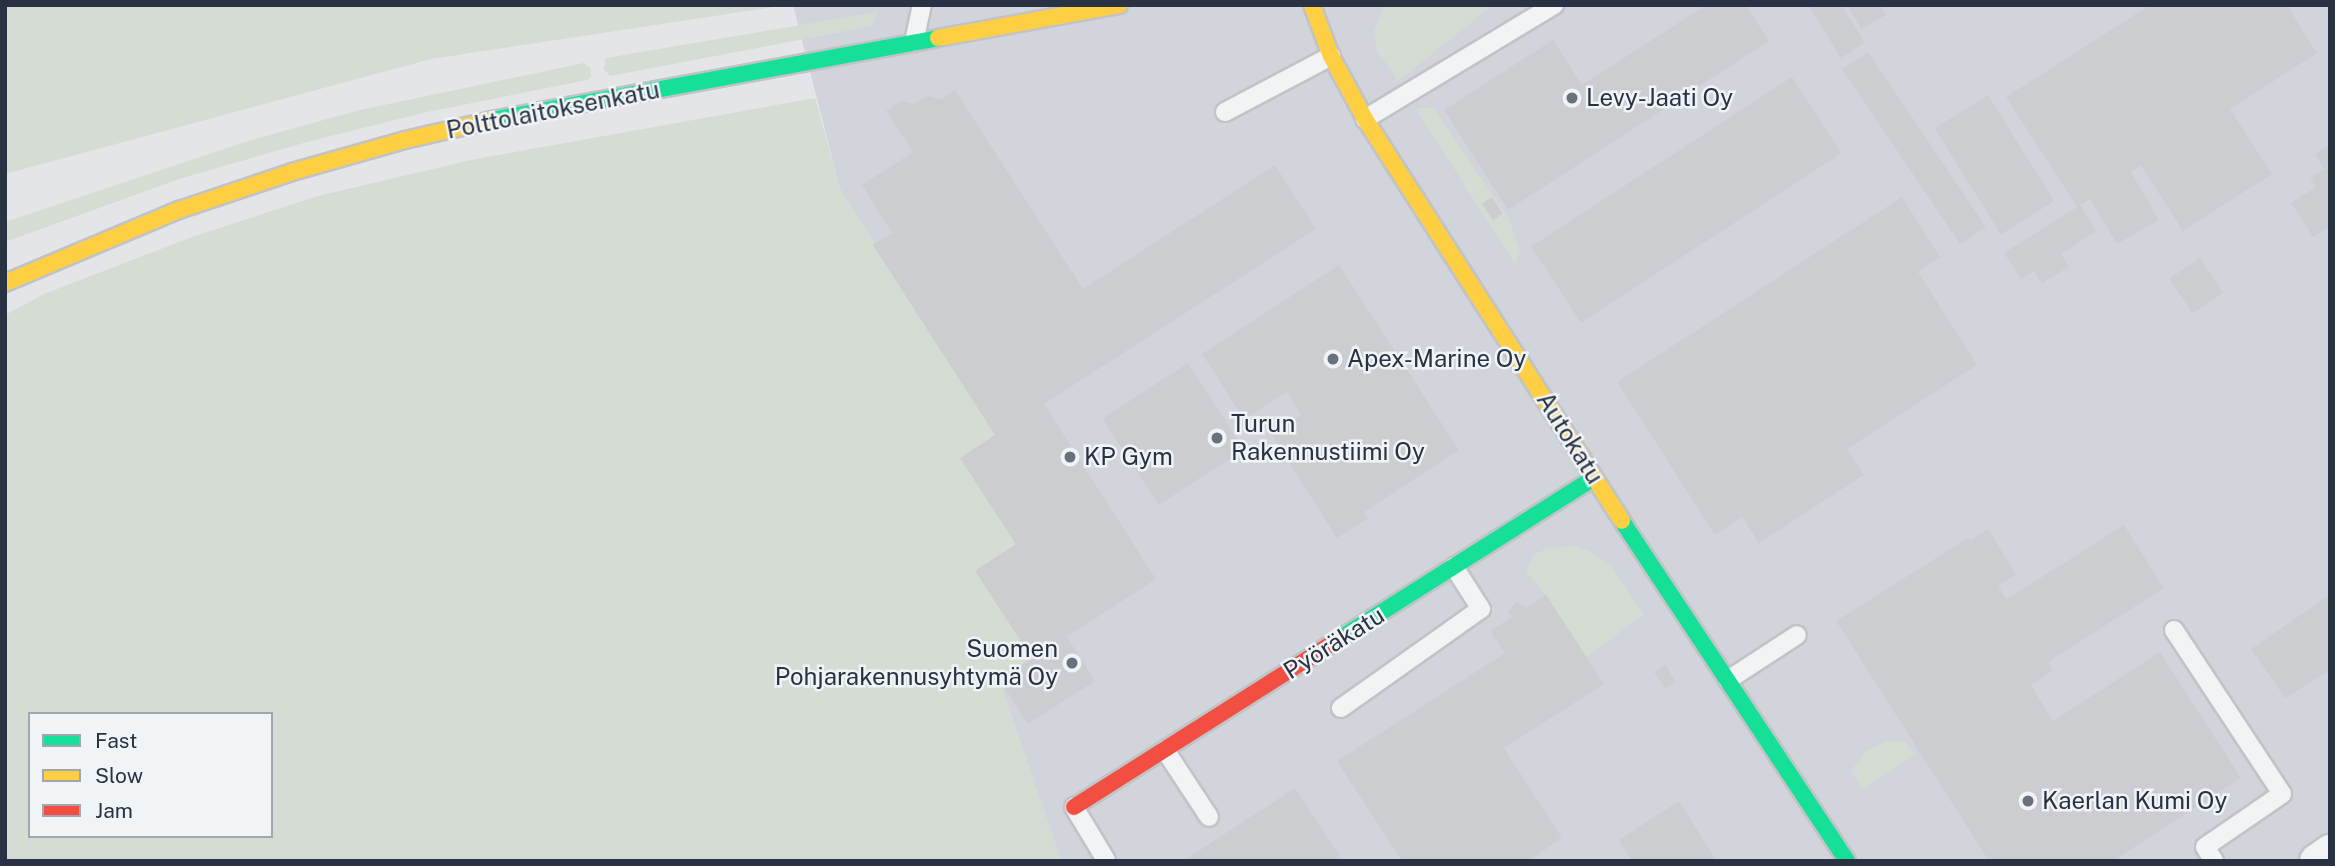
<!DOCTYPE html>
<html>
<head>
<meta charset="utf-8">
<style>
  body { margin:0 }
  #map { position:relative; width:2335px; height:866px; overflow:hidden; background:#e3e5e8; font-family:"Public Sans",sans-serif }
  div>[style] { position:absolute }
  [style*='--x'] { left:calc(var(--x)*1px); top:calc(var(--y)*1px); width:calc(var(--w)*1px); rotate:calc(var(--a)*1deg) }
  .built>* { inset:0; background:#d1d5db }
  .green>* { inset:0; background:#d4dcd3 }
  .building>* { inset:0; background:#cbcdd1; transform-origin:0 0 }
  .roads { filter:drop-shadow(2px 0 #c1c3c6) drop-shadow(-2px 0 #c1c3c6) drop-shadow(0 2px #c1c3c6) drop-shadow(0 -2px #c1c3c6) }
  .lane>* { height:18px; margin:-9px; padding:0 9px; transform-origin:9px; border-radius:9px; background:#f2f3f5 }
  .street>* { height:35px; margin:-17.5px; padding:0 17.5px; transform-origin:17.5px; border-radius:17.5px; background:#f2f3f5 }
  .fast>* { height:16px; margin:-8px; padding:0 8px; transform-origin:8px; border-radius:8px; background:#16e098 }
  .slow>* { height:16px; margin:-8px; padding:0 8px; transform-origin:8px; border-radius:8px; background:#ffcf43 }
  .jam>* { height:16px; margin:-8px; padding:0 8px; transform-origin:8px; border-radius:8px; background:#f24e42 }
  .dots>* { width:19px; height:19px; translate:-50% -50%; box-sizing:border-box; border:4px solid #f1f4f7; border-radius:50% }
  span { translate:-50% -50%; white-space:nowrap; text-align:center; line-height:1.15; -webkit-text-stroke:5px #f1f4f7; paint-order:stroke }
  .poi-label { font-size:24px; color:#283243 }
  .left { translate:0 -50%; text-align:left }
  .right { translate:-100% -50%; text-align:right }
  .street-label { font-size:24px; color:#283243 }
  .frame { position:absolute; inset:0; border:7px solid #283243; pointer-events:none }
  .legend { position:absolute; left:28px; top:712px; width:245px; height:126px; box-sizing:border-box; background:#f1f4f7; border:2px solid #a1a6af; margin:0; padding:9px 12px; list-style:none; font-size:21px; color:#283243 }
  .legend li { display:flex; align-items:center; gap:14px; height:35px }
  .legend b { width:35px; border:2px solid #a1a6af }
</style>
</head>
<body>
<div id="map">
  <div class="built">
    <div style="clip-path:polygon(793px 5px,2330px 5px,2330px 861px,1061px 861px,999px 679px,1031px 658px,975px 571px,960px 458px,995px 435px,840px 189px)"></div>
  </div>
  <div class="green">
    <div style="clip-path:polygon(5px 5px,787px 5px,431px 59px,5px 174px)"></div>
    <div style="clip-path:polygon(1384px 5px,1493px 5px,1398px 81px,1377px 50px,1374px 31px)"></div>
    <div style="clip-path:polygon(878px 12px,873px 26px,610px 76px,604px 69px,606px 58px)"></div>
    <div style="clip-path:polygon(584px 63px,591px 69px,591px 77px,587px 80px,427px 112px,307px 142px,179px 179px,5px 242px,5px 222px,251px 140px,360px 110px)"></div>
    <div style="clip-path:polygon(evenodd,815px 98px,840px 189px,995px 435px,960px 458px,1016px 544px,975px 571px,1032px 658px,999px 679px,1061px 861px,5px 861px,5px 315px,44px 294px,192px 237px,318px 196px,471px 160px,815px 98px,30px 714px,271px 714px,271px 836px,30px 836px,30px 714px)"></div>
    <div style="clip-path:polygon(1433px 107px,1509px 219px,1520px 251px,1515px 264px,1416px 109px)"></div>
    <div style="clip-path:polygon(1573px 546px,1591px 552px,1611px 566px,1644px 614px,1586px 657px,1546px 595px,1526px 572px,1533px 555px,1548px 548px)"></div>
    <div style="clip-path:polygon(1887px 741px,1905px 742px,1915px 754px,1863px 788px,1851px 771px,1865px 752px)"></div>
  </div>
  <div class="building">
    <div style="clip-path:polygon(1706px 5px,1746px 5px,1769px 41px,1508px 210px,1444px 110px,1553px 40px,1582px 85px)"></div>
    <div style="clip-path:polygon(1808px 5px,1841px 5px,1865px 42px,1841px 58px)"></div>
    <div style="clip-path:polygon(1847px 5px,1880px 5px,1886px 15px,1861px 29px)"></div>
    <div style="clip-path:polygon(2150px 5px,2287px 5px,2317px 53px,2230px 109px,2272px 174px,2183px 231px,2141px 166px,2131px 172px,2159px 220px,2117px 244px,2090px 199px,2080px 205px,2096px 231px,2061px 254px,2069px 267px,2042px 283px,2034px 271px,2021px 279px,2004px 253px,2077px 207px,2006px 97px)"></div>
    <div style="left:1868px;top:52px;width:211px;height:31px;rotate:56deg"></div>
    <div style="left:1792px;top:77px;width:91px;height:311px;rotate:57deg"></div>
    <div style="clip-path:polygon(955px 90px,1083px 289px,1275px 165px,1316px 229px,1044px 404px,1156px 579px,1067px 637px,1095px 681px,1028px 724px,999px 679px,1032px 658px,975px 571px,1016px 544px,960px 458px,995px 435px,873px 245px,892px 233px,862px 185px,913px 152px,886px 111px,901px 101px,914px 104px,928px 96px,942px 99px)"></div>
    <div style="left:1988px;top:95px;width:125px;height:63px;rotate:58deg"></div>
    <div style="clip-path:polygon(2330px 145px,2330px 226px,2313px 237px,2291px 203px,2316px 187px,2310px 178px,2324px 169px,2315px 154px)"></div>
    <div style="left:1492px;top:197px;width:20px;height:12px;rotate:57deg"></div>
    <div style="clip-path:polygon(1902px 197px,1940px 257px,1918px 272px,1977px 365px,1847px 449px,1864px 475px,1759px 543px,1742px 517px,1715px 535px,1617px 382px)"></div>
    <div style="left:2200px;top:258px;width:42px;height:37px;rotate:56deg"></div>
    <div style="clip-path:polygon(1339px 265px,1459px 450px,1364px 512px,1368px 518px,1337px 538px,1271px 434px,1301px 415px,1287px 392px,1244px 419px,1202px 354px)"></div>
    <div style="left:1188px;top:363px;width:103px;height:102px;rotate:57deg"></div>
    <div style="clip-path:polygon(2124px 525px,2164px 588px,2048px 662px,2053px 670px,2031px 685px,2053px 721px,2160px 652px,2241px 778px,2113px 861px,1989px 861px,1836px 621px,1968px 538px,1970px 541px,1988px 529px,2016px 574px,1998px 586px,2007px 599px)"></div>
    <div style="clip-path:polygon(1546px 595px,1604px 684px,1504px 748px,1562px 838px,1528px 861px,1402px 861px,1337px 761px,1505px 653px,1490px 631px,1512px 617px,1508px 613px,1516px 602px,1526px 608px)"></div>
    <div style="clip-path:polygon(2330px 595px,2330px 670px,2285px 698px,2251px 649px)"></div>
    <div style="left:1665px;top:665px;width:20px;height:13px;rotate:57deg"></div>
    <div style="clip-path:polygon(1295px 788px,1343px 861px,1183px 861px)"></div>
    <div style="clip-path:polygon(1679px 801px,1717px 861px,1632px 861px,1619px 840px)"></div>
  </div>
  <div class="roads">
    <div class="lane">
      <div style="--x:914;--y:42;--w:38;--a:-78"></div>
      <div style="--x:1225;--y:112;--w:120;--a:-27.8"></div>
      <div style="--x:1365;--y:119;--w:221;--a:-31.1"></div>
      <div style="--x:2174;--y:630;--w:196;--a:56.6"></div>
      <div style="--x:2282;--y:794;--w:93;--a:145.5"></div>
      <div style="--x:2205;--y:847;--w:17;--a:57"></div>
      <div style="--x:1728;--y:680;--w:82;--a:-33.1"></div>
      <div style="--x:1341;--y:708;--w:171;--a:-35.3"></div>
      <div style="--x:1481;--y:609;--w:50;--a:-122.7"></div>
      <div style="--x:1165;--y:750;--w:80;--a:56.7"></div>
      <div style="--x:1074;--y:807;--w:62;--a:58.9"></div>
    </div>
    <div class="street">
      <div style="--x:2317;--y:861;--w:16;--a:-35"></div>
    </div>
    <div class="fast">
      <div style="--x:492;--y:120;--w:453;--a:-10.4"></div>
      <div style="--x:1622;--y:521;--w:408;--a:56.5"></div>
      <div style="--x:1328;--y:646;--w:315;--a:-32.3"></div>
    </div>
    <div class="slow">
      <div style="--x:1312;--y:5;--w:54;--a:69.6"></div>
      <div style="--x:1331;--y:56;--w:72;--a:61.6"></div>
      <div style="--x:1365;--y:119;--w:477;--a:57.4"></div>
      <div style="--x:938;--y:38;--w:184;--a:-10.3"></div>
      <div style="--x:5;--y:283;--w:189;--a:-22.8"></div>
      <div style="--x:179;--y:210;--w:119;--a:-18.6"></div>
      <div style="--x:292;--y:172;--w:117;--a:-15.8"></div>
      <div style="--x:405;--y:140;--w:89;--a:-12.9"></div>
    </div>
    <div class="jam">
      <div style="--x:1074;--y:807;--w:301;--a:-32.4"></div>
    </div>
  </div>
  <div class="dots">
    <div style="left:1572px;top:98px;background:#69717d"></div>
    <div style="left:1333px;top:359px;background:#69717d"></div>
    <div style="left:1217px;top:438px;background:#69717d"></div>
    <div style="left:1070px;top:457px;background:#69717d"></div>
    <div style="left:1072px;top:663px;background:#69717d"></div>
    <div style="left:2028px;top:801px;background:#69717d"></div>
  </div>
  <div class="poi-label">
    <span class="left" style="left:1586px;top:98px">Levy-Jaati Oy</span>
    <span class="left" style="left:1347px;top:359px">Apex-Marine Oy</span>
    <span class="left" style="left:1231px;top:438px">Turun<br>Rakennustiimi Oy</span>
    <span class="left" style="left:1084px;top:457px">KP Gym</span>
    <span class="right" style="left:1058px;top:663px">Suomen<br>Pohjarakennusyhtymä Oy</span>
    <span class="left" style="left:2042px;top:801px">Kaerlan Kumi Oy</span>
  </div>
  <div class="street-label">
    <span style="left:553px;top:110px;rotate:-11deg">Polttolaitoksenkatu</span>
    <span style="left:1570px;top:438px;rotate:58deg">Autokatu</span>
    <span style="left:1334px;top:643px;rotate:-32deg">Pyöräkatu</span>
  </div>
  <div class="frame"></div>
  <ul class="legend">
  <li><b style="height:9px;background:#16e098"></b>Fast</li>
  <li><b style="height:9px;background:#ffcf43"></b>Slow</li>
  <li><b style="height:9px;background:#f24e42"></b>Jam</li>
  </ul>
</div>
</body>
</html>
